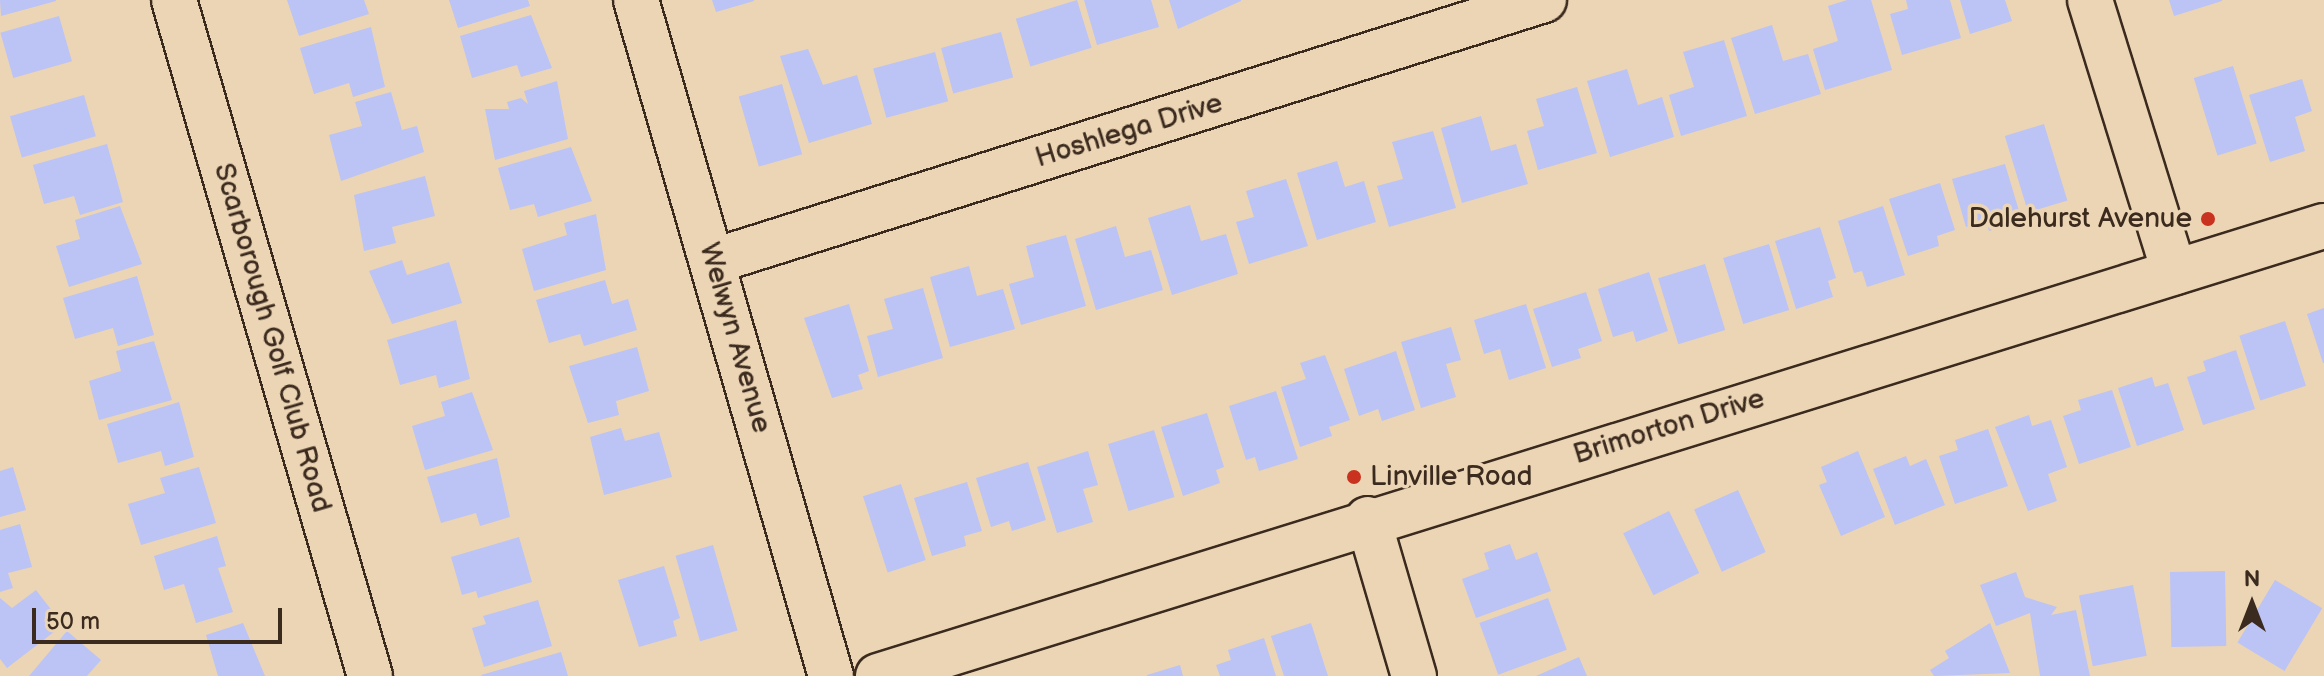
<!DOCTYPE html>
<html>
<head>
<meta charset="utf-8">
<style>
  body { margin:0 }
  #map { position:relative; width:2324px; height:676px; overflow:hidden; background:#ecd5b5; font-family:"Balsamiq Sans",sans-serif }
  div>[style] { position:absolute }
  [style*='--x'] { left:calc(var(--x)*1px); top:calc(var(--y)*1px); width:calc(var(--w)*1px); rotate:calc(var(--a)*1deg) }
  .building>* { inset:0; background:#bcc3f5; transform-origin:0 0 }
  .roads { filter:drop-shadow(2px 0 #3b2a1e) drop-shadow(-2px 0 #3b2a1e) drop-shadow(0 2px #3b2a1e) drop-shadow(0 -2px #3b2a1e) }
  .minor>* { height:44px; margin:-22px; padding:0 22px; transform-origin:22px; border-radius:22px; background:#ecd5b5 }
  .dots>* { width:22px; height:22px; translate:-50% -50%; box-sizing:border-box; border:4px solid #ecd5b5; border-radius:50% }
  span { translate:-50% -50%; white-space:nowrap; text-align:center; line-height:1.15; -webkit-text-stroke:7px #ecd5b5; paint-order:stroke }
  .street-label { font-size:28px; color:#3b2a1e }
  .poi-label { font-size:28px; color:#3b2a1e }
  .right { translate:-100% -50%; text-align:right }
  .left { translate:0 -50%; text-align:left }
  .north { position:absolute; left:2212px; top:564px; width:80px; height:80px; -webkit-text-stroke:6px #ecd5b5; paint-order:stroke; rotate:0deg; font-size:22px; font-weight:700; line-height:32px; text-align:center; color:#3b2a1e }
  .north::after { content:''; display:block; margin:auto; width:28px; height:36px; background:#3b2a1e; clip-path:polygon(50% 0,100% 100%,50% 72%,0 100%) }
  .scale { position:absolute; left:32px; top:608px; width:250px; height:36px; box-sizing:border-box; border:4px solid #3b2a1e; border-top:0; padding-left:10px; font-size:24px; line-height:28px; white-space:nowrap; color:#3b2a1e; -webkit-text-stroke:6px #ecd5b5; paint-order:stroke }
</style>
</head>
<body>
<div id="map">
  <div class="building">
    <div style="clip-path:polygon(0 0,56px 0,56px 1px,1px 16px)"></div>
    <div style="clip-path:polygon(287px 0,364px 0,369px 14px,299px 36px)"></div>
    <div style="clip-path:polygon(449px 0,528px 0,530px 6px,458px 28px)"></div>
    <div style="clip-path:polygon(712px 0,754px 0,754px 1px,716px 12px)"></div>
    <div style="left:1077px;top:0;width:50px;height:64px;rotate:73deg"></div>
    <div style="clip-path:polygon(1084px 0,1151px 0,1159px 27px,1097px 45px)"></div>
    <div style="clip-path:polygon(1169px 0,1241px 0,1241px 1px,1178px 29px)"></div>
    <div style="clip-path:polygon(1847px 0,1871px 0,1892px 70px,1825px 90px,1813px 49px,1838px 41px,1828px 6px)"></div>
    <div style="clip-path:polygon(1906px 0,1950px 0,1961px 38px,1902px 55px,1890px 14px,1908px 9px)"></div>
    <div style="clip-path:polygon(1960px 0,2005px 0,2012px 21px,1970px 34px)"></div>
    <div style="clip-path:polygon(2169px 0,2222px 0,2222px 1px,2174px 16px)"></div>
    <div style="clip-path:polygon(531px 15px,552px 68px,521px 77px,517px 65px,472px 78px,460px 36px)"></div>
    <div style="left:59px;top:16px;width:47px;height:61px;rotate:74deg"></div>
    <div style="clip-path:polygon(1772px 25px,1783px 61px,1808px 54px,1821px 94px,1755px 114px,1731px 38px)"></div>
    <div style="clip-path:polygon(371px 27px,385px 87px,353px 97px,349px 83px,314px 94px,300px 48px)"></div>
    <div style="left:1001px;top:32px;width:47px;height:62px;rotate:75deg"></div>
    <div style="clip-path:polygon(1724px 40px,1747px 116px,1681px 136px,1669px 95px,1694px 87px,1683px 52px)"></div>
    <div style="clip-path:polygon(808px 49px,823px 85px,857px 75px,872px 124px,809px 143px,780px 56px)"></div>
    <div style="left:935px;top:52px;width:51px;height:64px;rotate:75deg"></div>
    <div style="left:2233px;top:66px;width:81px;height:41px;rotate:73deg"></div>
    <div style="clip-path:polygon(1627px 69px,1638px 105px,1662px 97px,1674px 137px,1610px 157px,1587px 81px)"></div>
    <div style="clip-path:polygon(2302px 79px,2312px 111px,2295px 117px,2305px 151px,2270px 162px,2249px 95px)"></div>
    <div style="clip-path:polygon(557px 81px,568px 139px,495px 160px,485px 109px,509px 109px,507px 102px,521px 98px,528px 104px,524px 91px)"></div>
    <div style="left:782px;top:84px;width:73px;height:45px;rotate:74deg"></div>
    <div style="clip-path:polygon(1577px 87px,1597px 153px,1538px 170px,1527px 131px,1544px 126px,1536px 99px)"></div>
    <div style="clip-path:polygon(391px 92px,402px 130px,417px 126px,424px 152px,341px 181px,329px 135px,362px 126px,355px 102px)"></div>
    <div style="left:84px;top:95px;width:43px;height:77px;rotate:74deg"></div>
    <div style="clip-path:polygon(1481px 116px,1491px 151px,1516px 144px,1528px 184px,1462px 203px,1441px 128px)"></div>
    <div style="left:2044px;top:124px;width:80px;height:41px;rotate:73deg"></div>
    <div style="clip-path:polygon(1433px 131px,1456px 208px,1389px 227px,1377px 186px,1403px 179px,1392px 142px)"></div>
    <div style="clip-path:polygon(107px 144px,123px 202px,80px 215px,74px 196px,44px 204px,33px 165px)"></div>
    <div style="clip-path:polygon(571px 147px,592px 201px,538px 217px,534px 204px,510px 210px,498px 168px)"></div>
    <div style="clip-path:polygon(1337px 161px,1345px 187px,1364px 181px,1376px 222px,1317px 240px,1297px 173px)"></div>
    <div style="clip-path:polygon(2005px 164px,2022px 221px,1989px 231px,1986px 221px,1966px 227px,1952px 179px)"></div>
    <div style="clip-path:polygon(425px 176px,435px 216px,392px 227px,396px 243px,364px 251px,354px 195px)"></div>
    <div style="clip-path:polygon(1286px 179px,1308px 246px,1249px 264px,1236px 222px,1254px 217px,1246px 191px)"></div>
    <div style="clip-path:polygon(1940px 183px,1955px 230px,1937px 236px,1939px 246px,1908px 256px,1889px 199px)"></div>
    <div style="clip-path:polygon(1190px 205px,1201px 241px,1226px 234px,1238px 274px,1172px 295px,1148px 218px)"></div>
    <div style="clip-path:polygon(120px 206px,142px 264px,69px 287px,56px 246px,80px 239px,75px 220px)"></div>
    <div style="clip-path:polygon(1883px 206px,1905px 275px,1867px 287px,1862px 271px,1854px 273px,1838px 221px)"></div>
    <div style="clip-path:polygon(596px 214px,606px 270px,534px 291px,522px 249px,567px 235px,564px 223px)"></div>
    <div style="clip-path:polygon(1116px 226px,1125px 257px,1151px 250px,1163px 290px,1096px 310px,1075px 239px)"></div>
    <div style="clip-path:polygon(1820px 227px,1836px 278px,1828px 281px,1833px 297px,1796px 309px,1775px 241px)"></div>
    <div style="clip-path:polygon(1066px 235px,1086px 306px,1021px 325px,1009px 284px,1034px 277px,1026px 246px)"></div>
    <div style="left:1769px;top:244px;width:69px;height:48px;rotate:73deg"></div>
    <div style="clip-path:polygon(402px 260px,407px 275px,449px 262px,462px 303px,392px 324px,369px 271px)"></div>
    <div style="left:1705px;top:264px;width:69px;height:49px;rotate:73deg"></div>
    <div style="clip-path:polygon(969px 266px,977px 296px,1003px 289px,1015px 329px,950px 347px,930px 277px)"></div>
    <div style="clip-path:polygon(1649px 272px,1668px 331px,1636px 342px,1633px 331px,1613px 337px,1598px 289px)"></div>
    <div style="clip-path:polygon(137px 276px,154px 335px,118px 346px,113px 328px,75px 339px,63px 298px)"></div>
    <div style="clip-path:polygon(605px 280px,612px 304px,628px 299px,637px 330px,584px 346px,580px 334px,549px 343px,536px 300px)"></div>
    <div style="clip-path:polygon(923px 288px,943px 358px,878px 377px,867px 336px,893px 329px,884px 299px)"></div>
    <div style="clip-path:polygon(1586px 292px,1602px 341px,1578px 349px,1581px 358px,1552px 367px,1533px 309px)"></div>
    <div style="clip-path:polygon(849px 304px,869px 371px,858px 375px,863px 389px,832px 398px,804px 318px)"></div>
    <div style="clip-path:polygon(1526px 304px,1546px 368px,1509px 380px,1500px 349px,1484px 354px,1474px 320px)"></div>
    <div style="clip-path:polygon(2324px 308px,2324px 363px,2323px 363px,2307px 314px)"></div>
    <div style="clip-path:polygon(456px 320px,470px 379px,439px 388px,436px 375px,400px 385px,387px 340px)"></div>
    <div style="left:2285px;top:321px;width:68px;height:48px;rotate:72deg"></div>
    <div style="clip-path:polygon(1451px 327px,1461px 360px,1446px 364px,1456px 397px,1421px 408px,1401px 342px)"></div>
    <div style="clip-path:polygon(154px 341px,172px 400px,99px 420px,89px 381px,121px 371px,116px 351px)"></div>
    <div style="clip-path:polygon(637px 347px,649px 391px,616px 401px,619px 415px,588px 423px,569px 366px)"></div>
    <div style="clip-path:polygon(2236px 350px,2255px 409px,2203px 425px,2187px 377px,2206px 371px,2203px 361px)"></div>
    <div style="clip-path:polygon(1396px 351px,1415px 410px,1382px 421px,1378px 409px,1359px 416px,1344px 369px)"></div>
    <div style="clip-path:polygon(1325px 355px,1350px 420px,1329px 427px,1332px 436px,1300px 447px,1281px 387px,1306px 379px,1300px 363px)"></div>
    <div style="clip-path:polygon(2152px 377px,2155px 387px,2168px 383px,2184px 430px,2137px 446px,2118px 388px)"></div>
    <div style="clip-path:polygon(2112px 390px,2131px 447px,2079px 464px,2063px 416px,2081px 410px,2078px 400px)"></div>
    <div style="clip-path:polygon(1276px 391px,1298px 459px,1259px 471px,1255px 457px,1246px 460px,1229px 406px)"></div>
    <div style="clip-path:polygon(472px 392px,493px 450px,425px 470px,412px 426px,445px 416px,441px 402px)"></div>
    <div style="clip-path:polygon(179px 402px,194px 457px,165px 466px,161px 451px,118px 463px,107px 424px)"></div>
    <div style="clip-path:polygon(1207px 413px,1224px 467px,1216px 470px,1220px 483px,1183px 496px,1161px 427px)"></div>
    <div style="clip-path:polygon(2029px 415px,2032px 426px,2051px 420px,2067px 467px,2048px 474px,2057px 501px,2028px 511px,1995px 427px)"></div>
    <div style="clip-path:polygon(621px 428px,625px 441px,659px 432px,672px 477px,604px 495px,590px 437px)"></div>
    <div style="clip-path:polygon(1988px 429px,2008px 486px,1955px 504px,1939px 456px,1958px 450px,1955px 440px)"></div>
    <div style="left:1154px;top:430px;width:70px;height:48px;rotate:73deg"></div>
    <div style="clip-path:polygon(1088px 451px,1098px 485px,1083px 489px,1093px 522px,1057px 533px,1037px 467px)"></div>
    <div style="clip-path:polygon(1858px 451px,1885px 517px,1841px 536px,1819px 485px,1827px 482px,1821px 467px)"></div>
    <div style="clip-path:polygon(1906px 456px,1910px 466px,1926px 459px,1945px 505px,1895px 525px,1873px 469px)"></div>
    <div style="clip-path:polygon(497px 458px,510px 517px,480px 526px,476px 513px,441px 523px,427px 477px)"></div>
    <div style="clip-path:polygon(1028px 462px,1046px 520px,1012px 531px,1009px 521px,991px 527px,976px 478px)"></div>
    <div style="clip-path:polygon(13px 467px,26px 510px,0 517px,0 471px)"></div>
    <div style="clip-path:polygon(199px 467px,216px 523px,141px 545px,128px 504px,165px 493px,160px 478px)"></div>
    <div style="clip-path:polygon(967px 482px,982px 531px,964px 536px,966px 546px,932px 556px,914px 498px)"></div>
    <div style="left:901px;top:484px;width:80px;height:40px;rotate:72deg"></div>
    <div style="left:1738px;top:490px;width:68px;height:48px;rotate:66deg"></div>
    <div style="left:1669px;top:511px;width:69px;height:51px;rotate:64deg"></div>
    <div style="clip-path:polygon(20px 524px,32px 567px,8px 573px,13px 588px,0 592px,0 530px)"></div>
    <div style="clip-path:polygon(217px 536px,226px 566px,218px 568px,233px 612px,196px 623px,184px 584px,164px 590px,154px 556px)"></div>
    <div style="clip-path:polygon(519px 537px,532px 582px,478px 598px,476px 591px,462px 595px,451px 557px)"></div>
    <div style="clip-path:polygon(1510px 544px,1516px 560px,1537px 552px,1551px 591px,1476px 618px,1462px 579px,1489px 569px,1484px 553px)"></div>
    <div style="left:713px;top:545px;width:89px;height:39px;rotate:74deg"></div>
    <div style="clip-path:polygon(664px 566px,680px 618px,673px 621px,677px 636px,639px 647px,618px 580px)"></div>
    <div style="left:2225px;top:571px;width:75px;height:55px;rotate:89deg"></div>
    <div style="clip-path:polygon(2016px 572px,2025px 597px,2057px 607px,2051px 615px,2076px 610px,2090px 676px,2040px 676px,2030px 613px,1996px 626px,1980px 585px)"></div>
    <div style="left:2275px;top:580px;width:55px;height:73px;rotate:31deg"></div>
    <div style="left:2133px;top:585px;width:72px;height:55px;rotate:79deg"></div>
    <div style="clip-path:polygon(36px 590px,63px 625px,7px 668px,0 659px,0 598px,12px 608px)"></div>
    <div style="left:1548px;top:598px;width:55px;height:73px;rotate:70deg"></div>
    <div style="clip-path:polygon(538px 600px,552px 646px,484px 667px,472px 628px,486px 624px,483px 616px)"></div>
    <div style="clip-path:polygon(243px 623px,265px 676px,218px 676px,206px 635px)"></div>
    <div style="clip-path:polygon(1311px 623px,1328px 676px,1284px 676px,1271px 636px)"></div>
    <div style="clip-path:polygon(1990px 623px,2010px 673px,1934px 676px,1930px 670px,1949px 658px,1945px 651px)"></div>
    <div style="clip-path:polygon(67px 631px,101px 660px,87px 676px,29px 676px)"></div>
    <div style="clip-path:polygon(1264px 638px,1276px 676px,1220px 676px,1216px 665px,1231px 660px,1228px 650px)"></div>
    <div style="clip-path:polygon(561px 652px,568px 676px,482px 676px,481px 675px)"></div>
    <div style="clip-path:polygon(1579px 657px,1587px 676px,1536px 676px)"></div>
    <div style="clip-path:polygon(1180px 665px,1183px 676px,1147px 676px,1147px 675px)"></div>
  </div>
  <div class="roads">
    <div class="minor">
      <div style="--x:174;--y:0;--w:704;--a:73.83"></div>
      <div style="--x:636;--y:0;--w:704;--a:73.91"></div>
      <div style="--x:2090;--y:0;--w:285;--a:72.8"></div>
      <div style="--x:714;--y:261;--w:870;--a:-17.46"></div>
      <div style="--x:1368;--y:519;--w:164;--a:73.7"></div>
      <div style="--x:878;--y:676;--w:1514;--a:-17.29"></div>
    </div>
  </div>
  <div class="dots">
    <div style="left:2208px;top:219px;background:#c8321e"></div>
    <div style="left:1354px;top:477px;background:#c8321e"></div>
  </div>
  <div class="street-label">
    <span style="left:1129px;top:131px;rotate:-17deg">Hoshlega Drive</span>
    <span style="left:272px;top:338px;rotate:74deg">Scarborough Golf Club Road</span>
    <span style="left:735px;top:338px;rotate:74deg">Welwyn Avenue</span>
    <span style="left:1669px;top:427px;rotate:-17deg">Brimorton Drive</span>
  </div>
  <div class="poi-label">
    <span class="right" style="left:2192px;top:219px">Dalehurst Avenue</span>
    <span class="left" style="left:1370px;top:477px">Linville Road</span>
  </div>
  <div class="north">N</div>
  <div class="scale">50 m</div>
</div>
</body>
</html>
